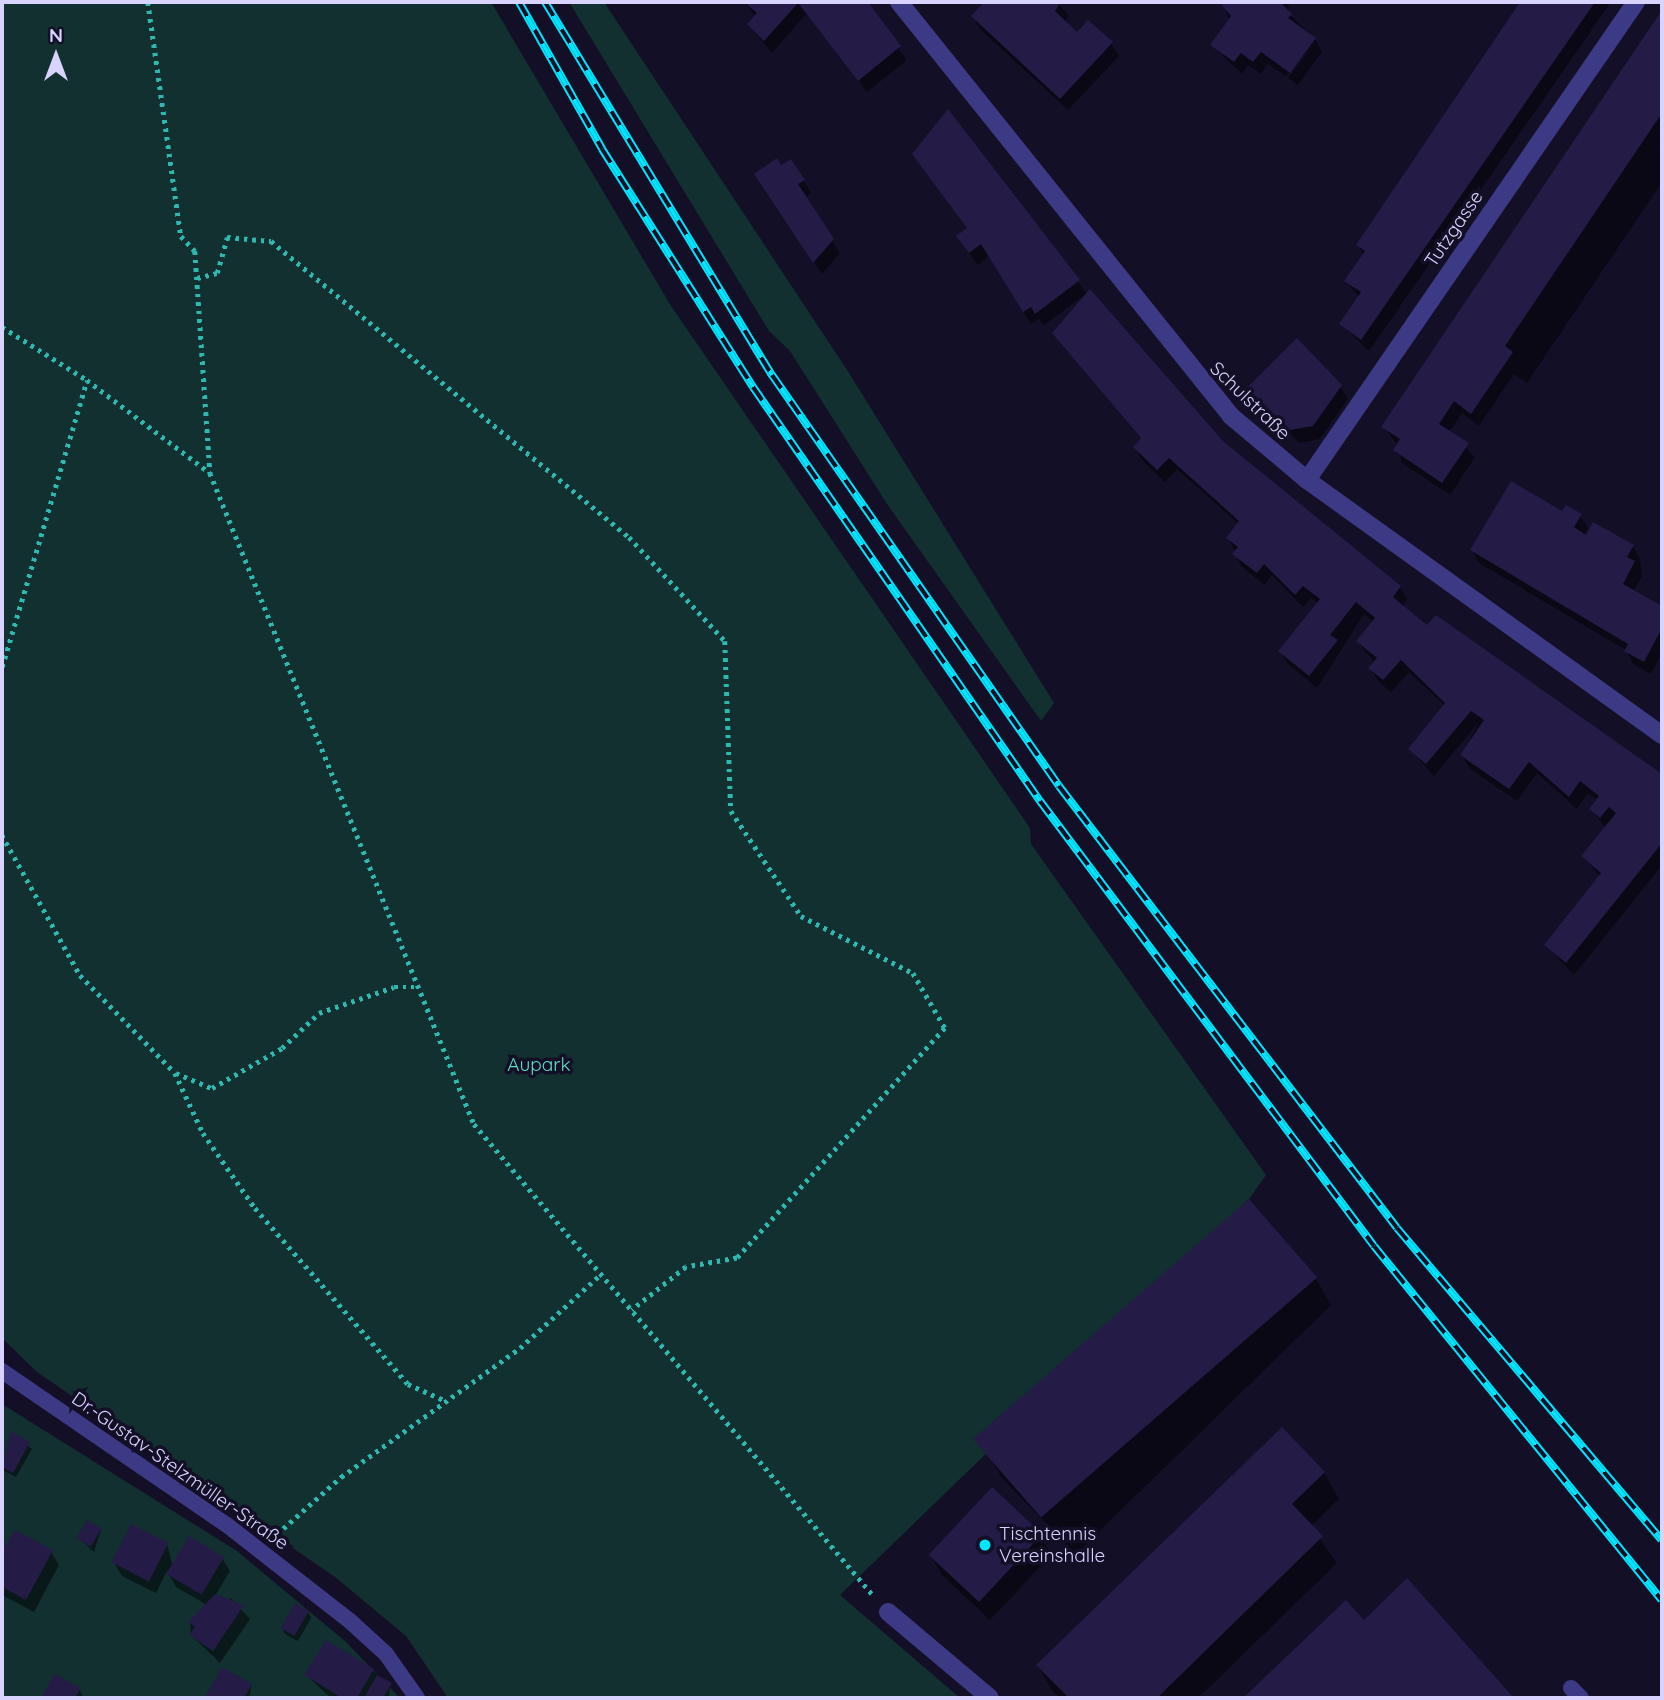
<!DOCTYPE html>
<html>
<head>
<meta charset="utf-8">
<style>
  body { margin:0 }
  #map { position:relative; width:1664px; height:1700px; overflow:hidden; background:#130f26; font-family:Quicksand,sans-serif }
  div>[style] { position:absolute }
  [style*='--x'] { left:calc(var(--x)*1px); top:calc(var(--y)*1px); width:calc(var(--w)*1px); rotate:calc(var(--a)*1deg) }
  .green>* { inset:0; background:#12302f }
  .shadow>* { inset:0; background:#0007 }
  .building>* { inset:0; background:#241b47; transform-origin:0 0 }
  .path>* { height:4.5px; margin-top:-2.25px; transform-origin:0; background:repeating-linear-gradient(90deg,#2fb8b0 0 3.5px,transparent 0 8.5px) }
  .lane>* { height:16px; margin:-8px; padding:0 8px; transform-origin:8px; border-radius:8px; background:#3d3a85 }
  .street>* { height:18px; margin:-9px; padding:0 9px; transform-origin:9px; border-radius:9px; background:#3d3a85 }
  .rail>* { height:8px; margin-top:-4px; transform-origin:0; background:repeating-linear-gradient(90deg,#130f26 0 16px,#00e5ff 0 32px); box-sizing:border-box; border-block:2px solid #00e5ff }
  .dots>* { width:19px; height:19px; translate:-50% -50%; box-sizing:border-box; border:4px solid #130f26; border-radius:50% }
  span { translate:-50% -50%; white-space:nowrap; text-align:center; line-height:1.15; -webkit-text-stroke:7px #130f26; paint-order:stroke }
  .street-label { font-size:19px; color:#d9d4ff }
  .park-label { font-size:19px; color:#5fe0c0 }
  .poi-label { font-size:19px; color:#d9d4ff }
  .left { translate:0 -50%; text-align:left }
  .frame { position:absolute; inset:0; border:4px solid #d9d4ff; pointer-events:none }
  .north { position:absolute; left:21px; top:21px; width:70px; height:70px; -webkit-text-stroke:5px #130f26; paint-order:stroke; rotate:0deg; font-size:19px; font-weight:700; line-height:28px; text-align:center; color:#d9d4ff }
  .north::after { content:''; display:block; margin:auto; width:24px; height:32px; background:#d9d4ff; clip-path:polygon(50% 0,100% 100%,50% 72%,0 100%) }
</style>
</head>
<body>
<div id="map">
  <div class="green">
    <div style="clip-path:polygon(2px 2px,491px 2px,671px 306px,1030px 828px,1031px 844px,1266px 1175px,1249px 1199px,840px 1595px,960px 1698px,448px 1698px,406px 1636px,335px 1577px,37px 1372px,2px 1338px)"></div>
    <div style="clip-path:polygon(569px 2px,604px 2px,849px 373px,1054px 703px,1041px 721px,887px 504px,790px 351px,769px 331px)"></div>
    <div style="clip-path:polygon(2px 1404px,237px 1551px,345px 1641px,400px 1698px,2px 1698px)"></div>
  </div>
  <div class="shadow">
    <div style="clip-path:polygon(744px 2px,865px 2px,907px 60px,867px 92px,806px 14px,772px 53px,749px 25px,756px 17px)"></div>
    <div style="clip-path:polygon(987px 2px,1058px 2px,1069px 17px,1064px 22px,1077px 34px,1111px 43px,1119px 56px,1068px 110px,980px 29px,973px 16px)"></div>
    <div style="clip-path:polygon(1222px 2px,1289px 2px,1288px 13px,1315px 39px,1322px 52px,1298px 85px,1288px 78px,1316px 42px,1286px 76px,1268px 64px,1261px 74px,1248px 65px,1242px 74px,1212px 45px,1230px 21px)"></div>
    <div style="clip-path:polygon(1523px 2px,1611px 2px,1369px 351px,1341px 324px,1360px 298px,1346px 281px,1364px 256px,1358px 245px)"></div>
    <div style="clip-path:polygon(1662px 13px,1662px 182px,1527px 383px,1514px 374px,1479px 426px,1462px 413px,1449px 432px,1475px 457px,1450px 495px,1402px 463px,1398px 445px,1383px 427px)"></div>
    <div style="clip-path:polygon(914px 154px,1078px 281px,1086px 294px,1044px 325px,1039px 319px,1031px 324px,989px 256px,978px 265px,966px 249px,968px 229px)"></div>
    <div style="clip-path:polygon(781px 167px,804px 181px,811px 193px,805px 197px,840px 253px,822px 274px,763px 187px)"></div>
    <div style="clip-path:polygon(1054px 333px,1222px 442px,1400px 587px,1407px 600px,1402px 606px,1428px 628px,1436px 618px,1662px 777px,1662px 865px,1574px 975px,1546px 945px,1600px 877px,1583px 856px,1606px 828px,1591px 809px,1598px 800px,1588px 793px,1577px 809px,1537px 773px,1517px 801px,1469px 768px,1462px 755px,1479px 722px,1434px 776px,1410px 749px,1445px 706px,1409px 672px,1391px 692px,1378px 681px,1371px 668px,1375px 663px,1358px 642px,1374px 622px,1364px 614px,1317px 688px,1288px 664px,1280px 651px,1319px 604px,1311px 598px,1303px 607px,1272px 575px,1265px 585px,1242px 567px,1228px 538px,1239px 524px,1177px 469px,1165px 482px,1142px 460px,1135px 448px,1142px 440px)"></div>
    <div style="clip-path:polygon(1340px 386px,1348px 399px,1320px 439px,1299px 443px,1249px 389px)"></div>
    <div style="clip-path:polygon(1563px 514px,1580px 516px,1588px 528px,1584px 535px,1633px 546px,1640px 559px,1642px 576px,1633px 592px,1662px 608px,1662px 653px,1651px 674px,1633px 664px,1626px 650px,1479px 563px,1472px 550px)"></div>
    <div style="clip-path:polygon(1316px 1279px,1331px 1305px,1076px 1554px,1002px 1478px,987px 1452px)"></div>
    <div style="clip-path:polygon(12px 1434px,32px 1449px,16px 1477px,2px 1470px)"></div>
    <div style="clip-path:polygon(1324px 1473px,1339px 1499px,1311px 1526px,1337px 1563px,1198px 1698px,1060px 1698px,1053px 1692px,1038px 1666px)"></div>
    <div style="clip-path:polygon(101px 1530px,94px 1552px,79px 1538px)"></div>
    <div style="clip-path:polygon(15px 1532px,51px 1552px,59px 1565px,34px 1612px,2px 1595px,2px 1557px)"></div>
    <div style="clip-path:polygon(1040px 1535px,1051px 1555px,990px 1620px,942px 1575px,931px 1556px)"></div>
    <div style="clip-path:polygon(167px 1544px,173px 1568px,222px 1558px,230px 1571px,215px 1596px,227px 1604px,231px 1598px,250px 1619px,220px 1663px,191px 1635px,190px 1623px,207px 1605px,176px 1587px,167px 1571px,156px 1593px,122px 1576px,114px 1563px)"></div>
    <div style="clip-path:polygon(1407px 1581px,1512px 1698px,1245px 1698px,1346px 1603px,1364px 1622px)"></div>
    <div style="clip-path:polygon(308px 1612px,311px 1618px,298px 1641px,285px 1634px,282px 1628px)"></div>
    <div style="clip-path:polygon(222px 1670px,251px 1685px,250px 1698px,207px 1698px)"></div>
    <div style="clip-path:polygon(373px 1671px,390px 1684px,389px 1698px,331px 1698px,306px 1675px)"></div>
    <div style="clip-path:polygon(55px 1676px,79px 1689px,84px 1698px,43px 1698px)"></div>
  </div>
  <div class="building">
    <div style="clip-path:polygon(744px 2px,868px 2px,901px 46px,858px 81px,798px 3px,764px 41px,747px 24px,757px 13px)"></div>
    <div style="clip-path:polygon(984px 2px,1061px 2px,1055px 11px,1077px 32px,1088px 20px,1113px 42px,1060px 99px,971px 16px)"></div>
    <div style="clip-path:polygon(1219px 2px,1280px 2px,1292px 14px,1288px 18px,1316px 38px,1290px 73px,1261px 52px,1253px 62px,1241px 53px,1234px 62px,1210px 45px,1231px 16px)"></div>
    <div style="clip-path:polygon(1520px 2px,1595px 2px,1361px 340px,1339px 324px,1361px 292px,1344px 281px,1365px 251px,1356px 245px)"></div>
    <div style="clip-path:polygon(1662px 10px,1662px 113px,1505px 346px,1513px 352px,1471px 414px,1454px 401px,1439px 424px,1469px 443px,1442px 483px,1393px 450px,1400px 439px,1381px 427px)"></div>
    <div style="clip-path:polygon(948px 109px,1080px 280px,1035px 314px,1031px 307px,1023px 312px,981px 244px,969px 253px,956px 236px,967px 228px,912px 154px)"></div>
    <div style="clip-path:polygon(777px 158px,781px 165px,791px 159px,805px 180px,798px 184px,834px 239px,813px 263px,754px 174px)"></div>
    <div style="clip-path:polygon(1090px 289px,1223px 441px,1401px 586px,1393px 597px,1427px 625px,1436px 615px,1662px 774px,1662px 843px,1566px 963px,1544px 945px,1601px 873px,1581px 856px,1616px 813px,1609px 807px,1600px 818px,1589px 809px,1599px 796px,1580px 781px,1569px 797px,1529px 762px,1509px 789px,1460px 755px,1484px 720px,1471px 711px,1426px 764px,1408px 749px,1445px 703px,1401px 660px,1383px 680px,1368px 668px,1377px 658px,1356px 641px,1375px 618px,1356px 602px,1330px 635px,1338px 640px,1309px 676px,1278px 651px,1320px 599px,1303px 586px,1295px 595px,1264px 564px,1257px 573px,1232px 554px,1238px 547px,1226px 538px,1239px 521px,1169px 458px,1157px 470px,1133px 447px,1141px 438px,1052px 333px)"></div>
    <div style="clip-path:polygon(1297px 338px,1342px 385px,1313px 426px,1290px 430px,1247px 388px)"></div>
    <div style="clip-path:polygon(1511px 481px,1562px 511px,1566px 505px,1582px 514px,1574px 527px,1586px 535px,1593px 522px,1634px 545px,1627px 557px,1635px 561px,1623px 584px,1662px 606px,1662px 628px,1644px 662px,1624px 651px,1628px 644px,1470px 550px)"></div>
    <div style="left:1249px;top:1199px;width:104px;height:366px;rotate:49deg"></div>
    <div style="clip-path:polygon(1282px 1427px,1325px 1472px,1292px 1504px,1323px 1536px,1157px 1698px,1069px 1698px,1036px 1665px)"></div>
    <div style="clip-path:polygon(11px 1431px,30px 1442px,13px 1473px,2px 1467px)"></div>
    <div style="left:992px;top:1487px;width:69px;height:93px;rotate:43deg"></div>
    <div style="left:87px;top:1520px;width:17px;height:21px;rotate:31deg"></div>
    <div style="left:131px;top:1524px;width:42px;height:43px;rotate:27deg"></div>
    <div style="clip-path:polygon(14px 1530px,53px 1550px,26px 1600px,2px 1587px,2px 1553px)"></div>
    <div style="left:189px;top:1536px;width:41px;height:44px;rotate:31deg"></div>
    <div style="clip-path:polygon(1407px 1578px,1514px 1698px,1243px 1698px,1346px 1600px,1364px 1620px)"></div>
    <div style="clip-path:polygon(215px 1594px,244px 1605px,213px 1651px,189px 1635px,195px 1627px,188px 1622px)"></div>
    <div style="left:295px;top:1603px;width:16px;height:29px;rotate:30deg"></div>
    <div style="clip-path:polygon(326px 1640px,374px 1669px,357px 1698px,342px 1698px,304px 1675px)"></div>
    <div style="clip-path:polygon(222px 1667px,252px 1684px,244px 1698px,205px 1697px)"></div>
    <div style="clip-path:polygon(54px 1674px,81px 1688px,75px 1698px,41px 1698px)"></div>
    <div style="clip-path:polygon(377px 1675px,392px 1683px,383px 1698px,364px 1698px)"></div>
  </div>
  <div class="path">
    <div style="--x:148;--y:2;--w:236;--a:82"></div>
    <div style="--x:181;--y:236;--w:21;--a:47"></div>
    <div style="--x:195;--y:251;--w:223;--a:86.1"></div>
    <div style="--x:210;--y:473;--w:702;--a:67.93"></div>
    <div style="--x:474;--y:1124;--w:616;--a:49.74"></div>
    <div style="--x:197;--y:278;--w:21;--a:-14"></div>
    <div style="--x:217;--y:273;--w:37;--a:-74"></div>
    <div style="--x:227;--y:237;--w:44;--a:5.2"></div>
    <div style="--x:271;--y:241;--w:465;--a:39.6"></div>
    <div style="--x:629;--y:537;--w:142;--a:47.3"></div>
    <div style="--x:725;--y:641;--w:170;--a:88"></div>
    <div style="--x:731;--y:811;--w:126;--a:56.3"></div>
    <div style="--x:801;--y:916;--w:126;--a:27"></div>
    <div style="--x:913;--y:973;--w:64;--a:59.8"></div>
    <div style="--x:945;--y:1028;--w:310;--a:132.1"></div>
    <div style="--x:737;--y:1258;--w:52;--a:170"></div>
    <div style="--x:686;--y:1267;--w:69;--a:141.5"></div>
    <div style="--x:2;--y:327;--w:100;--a:31.9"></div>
    <div style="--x:87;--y:380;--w:154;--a:37.1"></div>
    <div style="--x:2;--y:667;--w:299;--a:-73.5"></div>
    <div style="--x:2;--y:835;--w:160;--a:60.9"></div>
    <div style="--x:80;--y:975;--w:136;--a:45.9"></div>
    <div style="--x:175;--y:1073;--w:66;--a:65"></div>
    <div style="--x:203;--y:1133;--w:91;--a:55.3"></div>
    <div style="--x:255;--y:1208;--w:233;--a:49"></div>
    <div style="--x:408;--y:1384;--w:42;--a:24.1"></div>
    <div style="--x:176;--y:1073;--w:39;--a:23"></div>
    <div style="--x:212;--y:1088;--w:81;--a:-29.7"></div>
    <div style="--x:282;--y:1048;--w:51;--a:-43.4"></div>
    <div style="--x:319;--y:1013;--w:79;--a:-19.1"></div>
    <div style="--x:394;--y:987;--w:20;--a:0"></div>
    <div style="--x:277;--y:1534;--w:86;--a:-41.7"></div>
    <div style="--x:341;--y:1477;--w:221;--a:-35.8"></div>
    <div style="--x:520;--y:1348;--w:110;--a:-42.4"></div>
  </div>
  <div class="lane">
    <div style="--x:2;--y:1371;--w:273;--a:34.4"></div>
    <div style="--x:227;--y:1525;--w:157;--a:38"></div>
    <div style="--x:351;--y:1622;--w:47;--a:42.4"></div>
    <div style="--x:386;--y:1654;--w:54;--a:54.8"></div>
    <div style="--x:1571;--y:1688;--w:14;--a:45"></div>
  </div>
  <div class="street">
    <div style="--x:899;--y:2;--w:531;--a:51.27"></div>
    <div style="--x:1231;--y:416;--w:99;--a:40.1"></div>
    <div style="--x:1307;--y:480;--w:437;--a:35.7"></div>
    <div style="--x:1307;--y:480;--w:580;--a:-55.46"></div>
    <div style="--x:888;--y:1612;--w:133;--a:40.1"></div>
  </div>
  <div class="rail">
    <div style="--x:519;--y:2;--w:169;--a:60.5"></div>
    <div style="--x:602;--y:149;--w:282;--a:57.6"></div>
    <div style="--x:753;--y:387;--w:504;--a:55.27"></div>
    <div style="--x:1040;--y:801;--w:556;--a:53.11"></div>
    <div style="--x:1374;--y:1246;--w:456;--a:50.9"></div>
    <div style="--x:545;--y:2;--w:437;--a:58.7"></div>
    <div style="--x:772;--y:375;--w:501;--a:55.07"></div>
    <div style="--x:1059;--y:786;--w:556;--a:52.59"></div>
    <div style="--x:1397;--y:1228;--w:409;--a:49.7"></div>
  </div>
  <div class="dots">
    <div style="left:985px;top:1545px;background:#00e5ff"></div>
  </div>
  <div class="street-label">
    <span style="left:1454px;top:229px;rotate:-56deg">Tutzgasse</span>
    <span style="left:1250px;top:401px;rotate:44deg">Schulstraße</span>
    <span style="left:180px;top:1471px;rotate:35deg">Dr.-Gustav-Stelzmüller-Straße</span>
  </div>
  <div class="park-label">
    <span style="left:539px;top:1065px">Aupark</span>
  </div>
  <div class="poi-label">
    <span class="left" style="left:999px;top:1545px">Tischtennis<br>Vereinshalle</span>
  </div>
  <div class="frame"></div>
  <div class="north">N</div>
</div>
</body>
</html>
